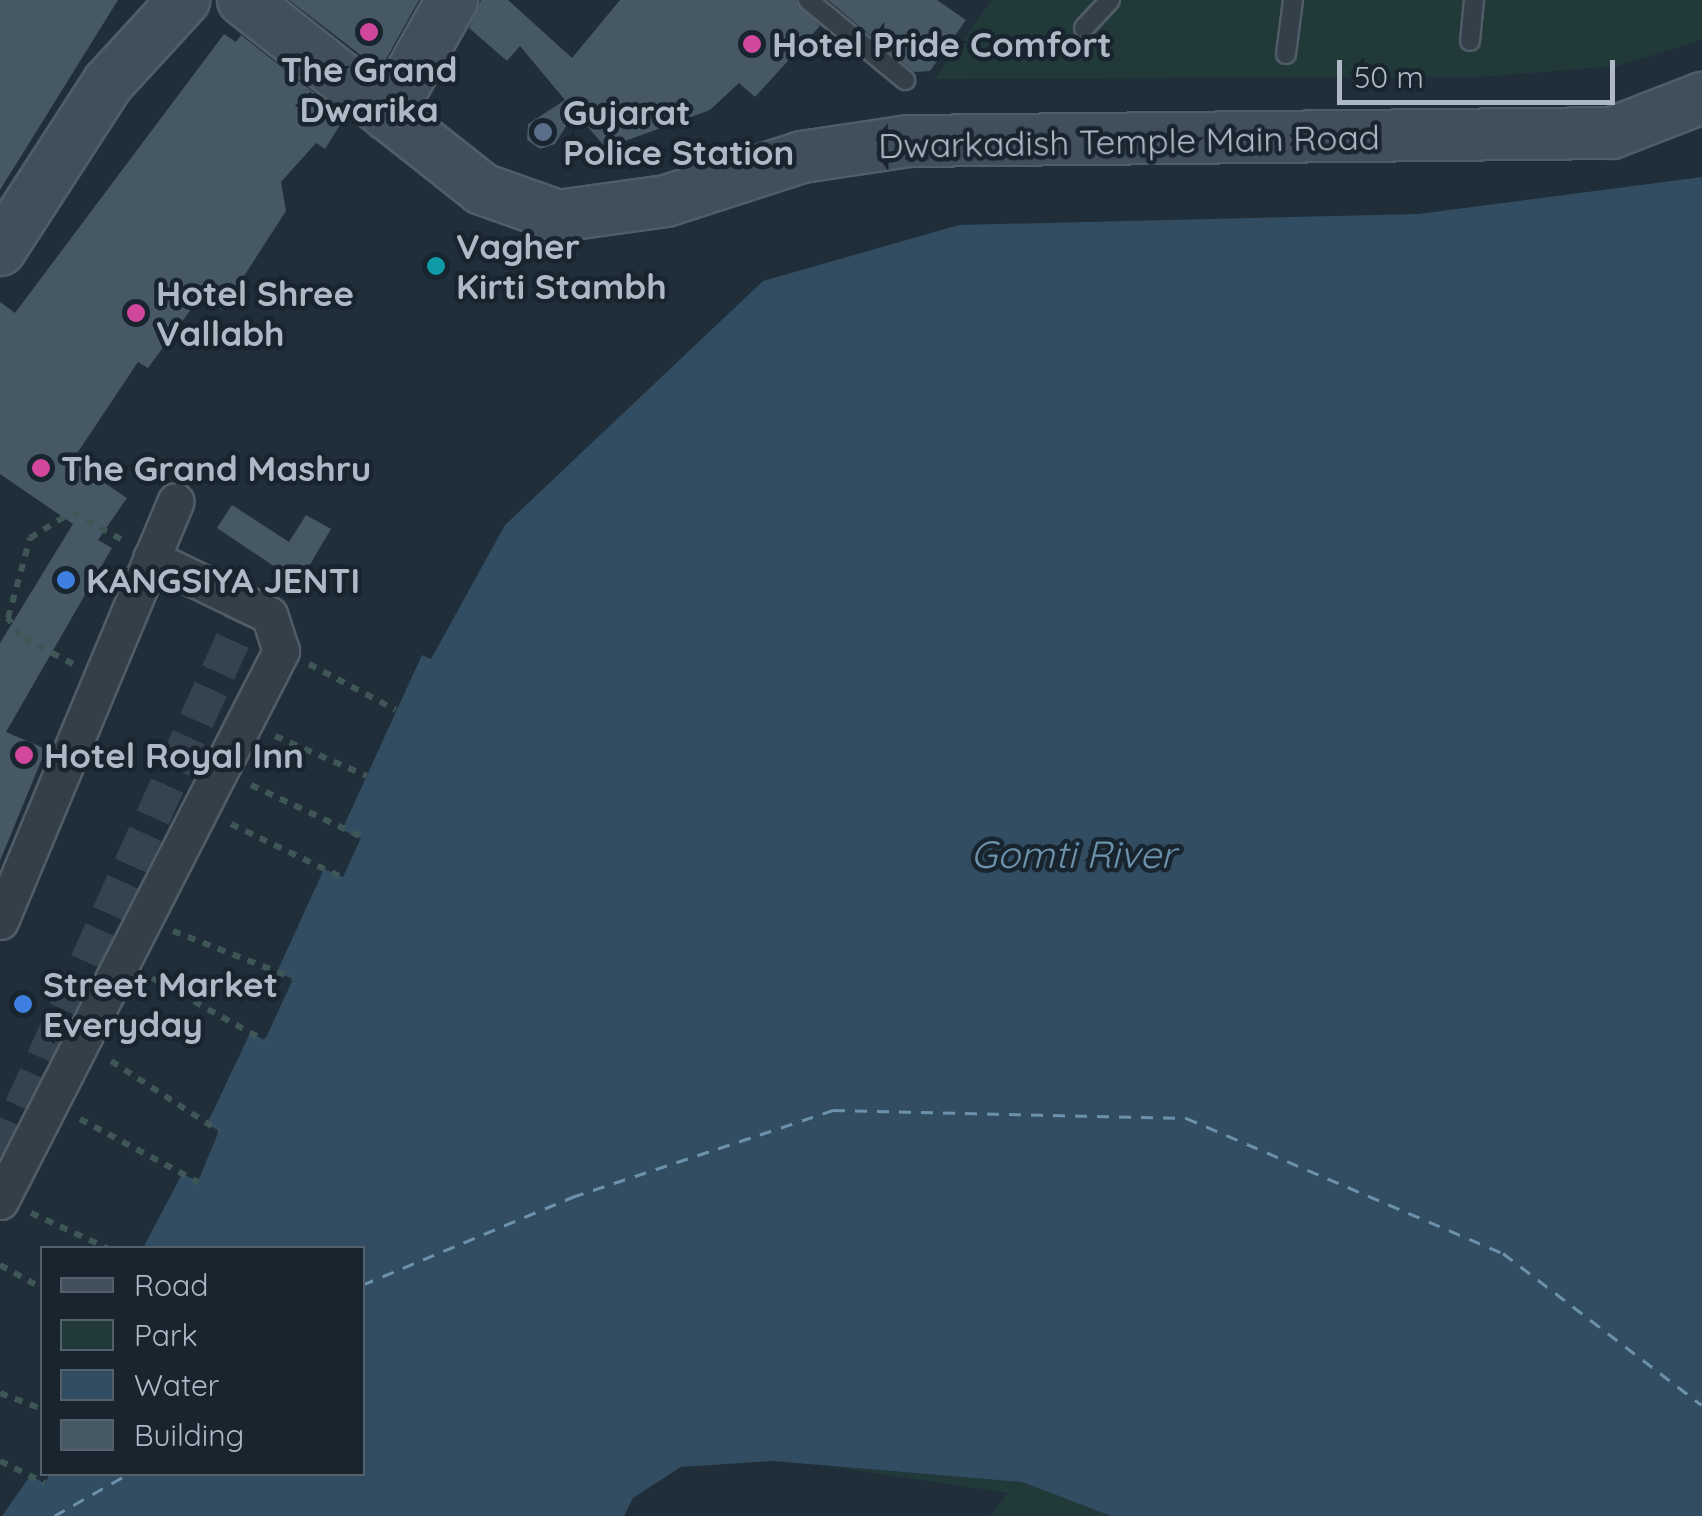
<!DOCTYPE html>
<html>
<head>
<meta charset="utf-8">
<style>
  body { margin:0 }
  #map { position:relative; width:1702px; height:1516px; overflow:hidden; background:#1f2e39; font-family:Quicksand,sans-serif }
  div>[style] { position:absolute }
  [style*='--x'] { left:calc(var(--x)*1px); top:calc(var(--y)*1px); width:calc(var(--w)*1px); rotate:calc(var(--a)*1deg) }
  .green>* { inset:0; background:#213a39 }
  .water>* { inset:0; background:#324d61 }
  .ferry>* { height:2.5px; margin-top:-1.25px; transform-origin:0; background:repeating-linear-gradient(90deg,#6c91ab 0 12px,transparent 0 22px) }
  .building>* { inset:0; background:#475865 }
  .street-tunnel>* { height:35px; margin-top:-17.5px; transform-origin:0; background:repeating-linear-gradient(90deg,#34434e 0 35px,transparent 0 53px) }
  .path>* { height:6px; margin-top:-3px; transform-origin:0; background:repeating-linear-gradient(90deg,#3f5656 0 8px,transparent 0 16px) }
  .roads { filter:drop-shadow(2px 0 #505d67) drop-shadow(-2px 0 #505d67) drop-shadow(0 2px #505d67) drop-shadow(0 -2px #505d67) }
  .lane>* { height:18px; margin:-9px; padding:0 9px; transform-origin:9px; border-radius:9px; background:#333f49 }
  .street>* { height:35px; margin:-17.5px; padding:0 17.5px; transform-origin:17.5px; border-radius:17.5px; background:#333f49 }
  .secondary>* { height:50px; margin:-25px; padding:0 25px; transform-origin:25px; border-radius:25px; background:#414f5d }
  .dots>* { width:28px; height:28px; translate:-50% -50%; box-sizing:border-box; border:5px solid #18242e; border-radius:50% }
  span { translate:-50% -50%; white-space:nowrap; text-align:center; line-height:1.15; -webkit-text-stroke:9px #18242e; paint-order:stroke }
  .poi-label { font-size:35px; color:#adbac6; font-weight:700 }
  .left { translate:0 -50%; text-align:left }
  .street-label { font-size:35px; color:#adbac6 }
  .water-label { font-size:38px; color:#6c91ab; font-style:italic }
  .legend { position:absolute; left:40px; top:1246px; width:325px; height:230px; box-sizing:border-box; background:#18242e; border:2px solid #54606b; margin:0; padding:12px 18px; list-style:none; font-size:30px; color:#adbac6 }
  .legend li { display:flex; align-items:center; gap:20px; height:50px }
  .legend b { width:50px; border:2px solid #54606b }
  .scale { position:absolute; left:1337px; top:60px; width:278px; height:45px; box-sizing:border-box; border:5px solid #adbac6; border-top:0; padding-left:12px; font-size:30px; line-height:35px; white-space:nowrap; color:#adbac6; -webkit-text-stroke:8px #18242e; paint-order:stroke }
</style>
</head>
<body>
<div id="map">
  <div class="green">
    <div style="clip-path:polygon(992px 0,1702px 0,1702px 40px,1617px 66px,1480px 77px,935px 79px)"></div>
    <div style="clip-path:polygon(827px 1466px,1022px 1482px,1111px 1516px,990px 1516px,1008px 1493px)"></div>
  </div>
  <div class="water">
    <div style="clip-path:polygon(1702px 177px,1702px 1516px,1111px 1516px,1022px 1482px,773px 1461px,681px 1467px,633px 1498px,624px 1516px,2px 1516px,30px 1476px,45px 1483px,50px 1474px,362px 1474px,362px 1248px,143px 1248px,182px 1174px,198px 1181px,219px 1131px,207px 1124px,250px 1033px,265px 1040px,293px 979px,277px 972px,324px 869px,343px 877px,361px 838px,342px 830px,422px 655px,431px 659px,505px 525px,763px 281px,959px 225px,1418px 214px)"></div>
  </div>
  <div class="ferry">
    <div style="--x:362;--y:1285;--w:228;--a:-22.7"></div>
    <div style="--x:572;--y:1197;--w:275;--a:-18.4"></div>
    <div style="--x:833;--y:1110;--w:353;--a:1.3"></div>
    <div style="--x:1186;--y:1118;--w:345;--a:23.1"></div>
    <div style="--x:1503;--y:1253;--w:250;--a:37.4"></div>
    <div style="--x:54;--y:1516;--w:85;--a:-29.6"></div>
  </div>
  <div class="building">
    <div style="clip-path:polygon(0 0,118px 0,0 190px)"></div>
    <div style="clip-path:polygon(289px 0,419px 0,380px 70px)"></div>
    <div style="clip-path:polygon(481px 0,508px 0,572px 58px,620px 0,796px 0,820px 26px,755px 97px,739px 83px,710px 110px,606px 148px,575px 112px,555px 144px,540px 149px,527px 140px,528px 124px,565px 100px,520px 46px,507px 61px,469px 28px)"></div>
    <div style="clip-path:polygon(828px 0,937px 0,966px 20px,930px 71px,914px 72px)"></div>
    <div style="clip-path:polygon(224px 34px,236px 42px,241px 35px,345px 117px,325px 149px,316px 143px,281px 182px,286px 211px,222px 310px,200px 297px,148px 368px,138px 362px,72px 461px,127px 498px,98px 540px,112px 548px,6px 732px,46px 749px,0 861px,0 643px,73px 524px,0 474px,0 302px,15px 313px)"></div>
    <div style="clip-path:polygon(232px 505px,289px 542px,306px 515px,331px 529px,299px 583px,217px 528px)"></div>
  </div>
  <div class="street-tunnel">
    <div style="--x:0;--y:1155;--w:602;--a:-65.69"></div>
  </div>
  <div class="path">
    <div style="--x:73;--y:664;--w:60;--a:-152.2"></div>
    <div style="--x:20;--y:636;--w:22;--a:-124"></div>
    <div style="--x:8;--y:618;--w:83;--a:-74.6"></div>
    <div style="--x:30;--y:538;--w:49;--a:-31.8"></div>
    <div style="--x:72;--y:512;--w:60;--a:29.1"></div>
    <div style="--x:309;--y:664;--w:98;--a:27.9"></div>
    <div style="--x:275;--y:736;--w:100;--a:23.5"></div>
    <div style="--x:251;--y:785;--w:123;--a:25.1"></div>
    <div style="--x:231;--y:824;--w:124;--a:25.7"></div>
    <div style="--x:173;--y:931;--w:129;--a:21.4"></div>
    <div style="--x:152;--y:978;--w:129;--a:29.1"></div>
    <div style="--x:111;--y:1061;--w:129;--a:32.9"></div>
    <div style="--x:80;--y:1119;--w:134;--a:28.1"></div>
    <div style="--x:31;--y:1213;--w:84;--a:24.7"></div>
    <div style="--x:0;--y:1265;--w:48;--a:28.7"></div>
    <div style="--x:0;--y:1393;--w:45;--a:20.9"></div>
    <div style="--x:0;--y:1461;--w:50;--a:26.1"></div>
  </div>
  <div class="roads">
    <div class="lane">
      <div style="--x:808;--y:0;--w:126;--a:39.5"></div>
      <div style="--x:1084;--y:28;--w:38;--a:-47"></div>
      <div style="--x:1470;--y:41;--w:41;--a:-84.4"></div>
      <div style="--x:1286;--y:54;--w:54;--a:-82.6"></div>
    </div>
    <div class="street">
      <div style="--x:0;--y:921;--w:455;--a:-67.3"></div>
      <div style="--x:0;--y:1201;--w:618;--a:-62.94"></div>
      <div style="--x:281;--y:651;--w:38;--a:-108"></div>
      <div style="--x:269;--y:615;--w:131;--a:-154.2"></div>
    </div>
    <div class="secondary">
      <div style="--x:243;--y:0;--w:305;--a:38.3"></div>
      <div style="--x:482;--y:189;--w:81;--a:19.6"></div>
      <div style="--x:558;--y:216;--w:109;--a:-7.9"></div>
      <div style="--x:666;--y:201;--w:143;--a:-17.9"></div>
      <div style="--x:802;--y:157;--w:108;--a:-8.5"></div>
      <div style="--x:909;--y:141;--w:703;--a:-0.65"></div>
      <div style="--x:1612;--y:133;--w:97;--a:-21.3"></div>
      <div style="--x:388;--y:115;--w:132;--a:-60.9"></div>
      <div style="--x:0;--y:250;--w:199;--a:-57.1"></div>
      <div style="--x:108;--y:83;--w:113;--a:-47.5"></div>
    </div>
  </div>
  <div class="dots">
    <div style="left:369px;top:32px;background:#d1479c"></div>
    <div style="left:752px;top:44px;background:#d1479c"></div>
    <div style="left:543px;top:132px;background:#5c6f8a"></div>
    <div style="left:436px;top:266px;background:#0f9aa8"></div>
    <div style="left:136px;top:313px;background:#d1479c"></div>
    <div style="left:41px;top:468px;background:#d1479c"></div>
    <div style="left:66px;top:580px;background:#3f7fe0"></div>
    <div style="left:24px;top:755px;background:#d1479c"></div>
    <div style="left:23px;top:1004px;background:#3f7fe0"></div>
  </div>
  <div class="poi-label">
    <span class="left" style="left:772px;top:44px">Hotel Pride Comfort</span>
    <span style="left:369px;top:89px">The Grand<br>Dwarika</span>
    <span class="left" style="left:563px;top:132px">Gujarat<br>Police Station</span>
    <span class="left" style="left:456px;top:266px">Vagher<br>Kirti Stambh</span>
    <span class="left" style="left:156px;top:313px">Hotel Shree<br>Vallabh</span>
    <span class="left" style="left:61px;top:468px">The Grand Mashru</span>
    <span class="left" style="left:86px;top:580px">KANGSIYA JENTI</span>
    <span class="left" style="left:44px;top:755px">Hotel Royal Inn</span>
    <span class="left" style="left:43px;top:1004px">Street Market<br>Everyday</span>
  </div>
  <div class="street-label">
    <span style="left:1129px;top:141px;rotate:-1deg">Dwarkadish Temple Main Road</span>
  </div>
  <div class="water-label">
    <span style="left:1073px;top:855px">Gomti River</span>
  </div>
  <ul class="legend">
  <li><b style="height:12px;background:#414f5d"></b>Road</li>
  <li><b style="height:28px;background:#213a39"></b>Park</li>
  <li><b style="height:28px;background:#324d61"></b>Water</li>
  <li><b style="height:28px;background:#475865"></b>Building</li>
  </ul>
  <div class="scale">50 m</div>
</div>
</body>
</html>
